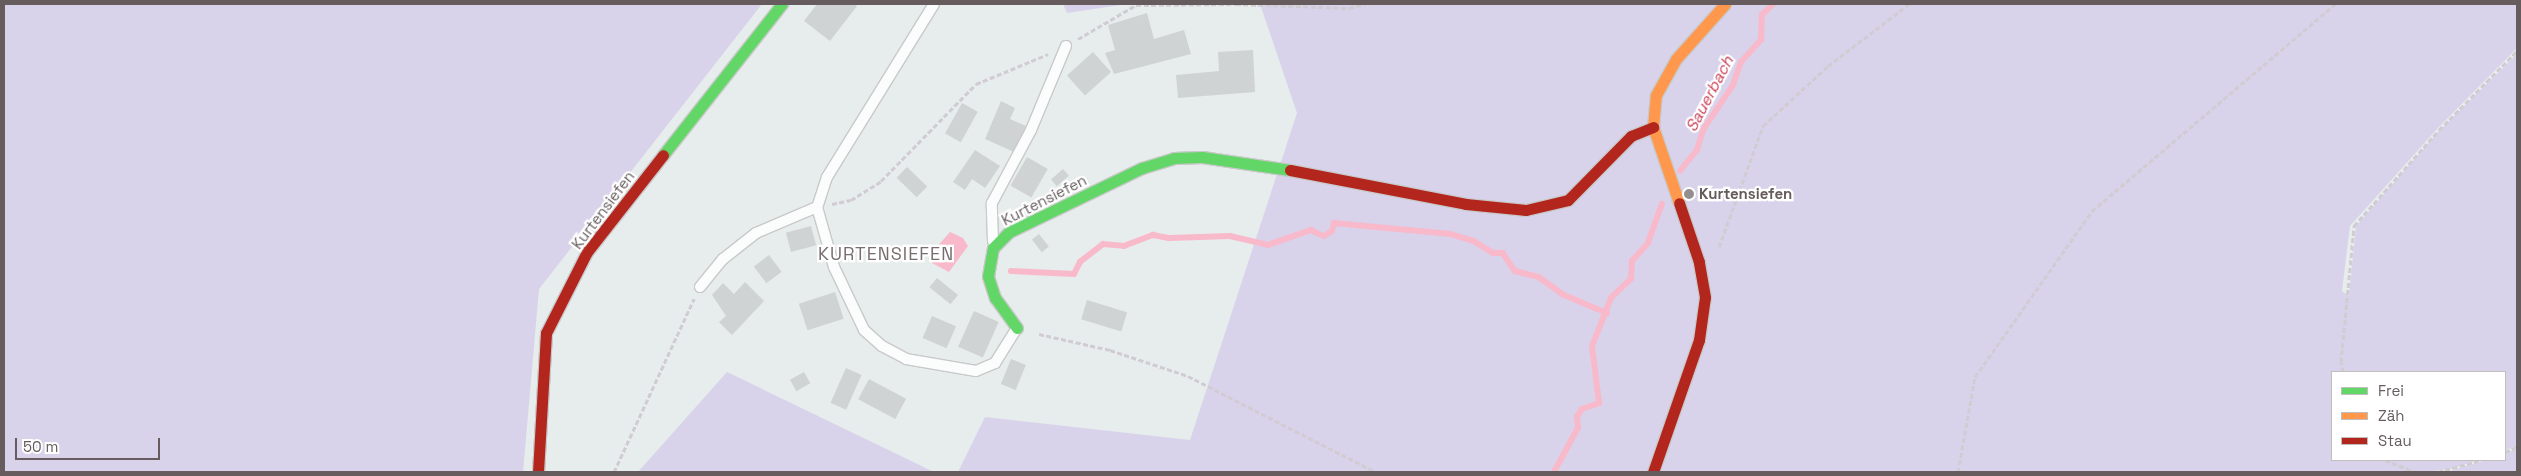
<!DOCTYPE html>
<html>
<head>
<meta charset="utf-8">
<style>
  body { margin:0 }
  #map { position:relative; width:2521px; height:476px; overflow:hidden; background:#e7eced; font-family:"Space Grotesk",sans-serif }
  div>[style] { position:absolute }
  [style*='--x'] { left:calc(var(--x)*1px); top:calc(var(--y)*1px); width:calc(var(--w)*1px); rotate:calc(var(--a)*1deg) }
  .green>* { inset:0; background:#d8d3eb }
  .water>* { inset:0; background:#f8baca }
  .stream>* { height:5.5px; margin:-2.75px; padding:0 2.75px; transform-origin:2.75px; border-radius:2.75px; background:#f8baca }
  .building>* { inset:0; background:#d0d3d3; transform-origin:0 0 }
  .path>* { height:3px; margin-top:-1.5px; transform-origin:0; background:repeating-linear-gradient(90deg,#d0ccd2 0 5px,transparent 0 7.5px) }
  .roads { filter:drop-shadow(1px 0 #c9c9ca) drop-shadow(-1px 0 #c9c9ca) drop-shadow(0 1px #c9c9ca) drop-shadow(0 -1px #c9c9ca) }
  .lane>* { height:10px; margin:-5px; padding:0 5px; transform-origin:5px; border-radius:5px; background:#fbfcfc }
  .fast>* { height:11px; margin:-5.5px; padding:0 5.5px; transform-origin:5.5px; border-radius:5.5px; background:#63d668 }
  .slow>* { height:11px; margin:-5.5px; padding:0 5.5px; transform-origin:5.5px; border-radius:5.5px; background:#ff974d }
  .jam>* { height:11px; margin:-5.5px; padding:0 5.5px; transform-origin:5.5px; border-radius:5.5px; background:#b3261e }
  .dots>* { width:14px; height:14px; translate:-50% -50%; box-sizing:border-box; border:2px solid #fff; border-radius:50% }
  span { translate:-50% -50%; white-space:nowrap; text-align:center; line-height:1.15; -webkit-text-stroke:4.5px #fff; paint-order:stroke }
  .poi-label { font-size:15px; color:#665c5d; font-weight:700 }
  .left { translate:0 -50%; text-align:left }
  .street-label { font-size:15px; color:#665c5d }
  .water-label { font-size:16px; color:#cb3f56; font-style:italic }
  .quarter-label { font-size:18px; color:#786d6f; letter-spacing:1px }
  .frame { position:absolute; inset:0; border:5px solid #665c5d; pointer-events:none }
  .legend { position:absolute; left:2331px; top:371px; width:175px; height:90px; box-sizing:border-box; background:#fff; border:1px solid #c2bebe; margin:0; padding:6px 9px; list-style:none; font-size:15px; color:#665c5d }
  .legend li { display:flex; align-items:center; gap:10px; height:25px }
  .legend b { width:25px; border:1px solid #c2bebe }
  .scale { position:absolute; left:15px; top:438px; width:145px; height:22px; box-sizing:border-box; border:2px solid #665c5d; border-top:0; padding-left:6px; font-size:15px; line-height:18px; white-space:nowrap; color:#665c5d; -webkit-text-stroke:4px #fff; paint-order:stroke }
</style>
</head>
<body>
<div id="map">
  <div class="green">
    <div style="clip-path:polygon(4px 4px,762px 4px,539px 289px,523px 472px,4px 472px)"></div>
    <div style="clip-path:polygon(1063px 4px,1127px 4px,1067px 13px)"></div>
    <div style="clip-path:polygon(1260px 4px,2517px 4px,2517px 48px,2437px 129px,2350px 226px,2342px 291px,2349px 296px,2356px 226px,2439px 131px,2517px 54px,2517px 446px,2505px 450px,2505px 372px,2332px 372px,2332px 460px,2478px 460px,2454px 468px,2428px 472px,958px 472px,985px 417px,1190px 440px,1297px 113px)"></div>
    <div style="clip-path:polygon(727px 372px,934px 472px,638px 472px)"></div>
    <div style="clip-path:polygon(2517px 449px,2517px 472px,2447px 472px,2486px 460px,2505px 460px,2505px 453px)"></div>
  </div>
  <div class="water">
    <div style="clip-path:polygon(950px 232px,963px 238px,968px 246px,949px 272px,932px 263px,929px 256px)"></div>
  </div>
  <div class="stream">
    <div style="--x:1680;--y:171;--w:27;--a:-51"></div>
    <div style="--x:1697;--y:150;--w:21;--a:-73"></div>
    <div style="--x:1703;--y:130;--w:54;--a:-56.3"></div>
    <div style="--x:1733;--y:85;--w:24;--a:-71"></div>
    <div style="--x:1741;--y:62;--w:30;--a:-48"></div>
    <div style="--x:1761;--y:40;--w:25;--a:-88"></div>
    <div style="--x:1762;--y:15;--w:16;--a:-45"></div>
    <div style="--x:1011;--y:271;--w:63;--a:2.7"></div>
    <div style="--x:1074;--y:274;--w:13;--a:-63"></div>
    <div style="--x:1080;--y:262;--w:29;--a:-38"></div>
    <div style="--x:1103;--y:244;--w:21;--a:5"></div>
    <div style="--x:1124;--y:246;--w:31;--a:-21"></div>
    <div style="--x:1153;--y:235;--w:16;--a:11"></div>
    <div style="--x:1169;--y:238;--w:61;--a:-1.9"></div>
    <div style="--x:1230;--y:236;--w:39;--a:13"></div>
    <div style="--x:1268;--y:245;--w:46;--a:-19.2"></div>
    <div style="--x:1311;--y:230;--w:14;--a:25"></div>
    <div style="--x:1324;--y:236;--w:9;--a:-32"></div>
    <div style="--x:1332;--y:231;--w:8;--a:-76"></div>
    <div style="--x:1334;--y:223;--w:117;--a:5.4"></div>
    <div style="--x:1450;--y:234;--w:25;--a:16"></div>
    <div style="--x:1474;--y:241;--w:22;--a:32"></div>
    <div style="--x:1493;--y:253;--w:10;--a:0"></div>
    <div style="--x:1503;--y:253;--w:22;--a:56"></div>
    <div style="--x:1515;--y:271;--w:25;--a:14"></div>
    <div style="--x:1539;--y:277;--w:29;--a:36"></div>
    <div style="--x:1562;--y:294;--w:49;--a:22.9"></div>
    <div style="--x:1554;--y:472;--w:50;--a:-61.4"></div>
    <div style="--x:1578;--y:428;--w:11;--a:-95"></div>
    <div style="--x:1577;--y:417;--w:9;--a:-58"></div>
    <div style="--x:1582;--y:409;--w:18;--a:-19"></div>
    <div style="--x:1599;--y:403;--w:57;--a:-97"></div>
    <div style="--x:1592;--y:346;--w:52;--a:-68.4"></div>
    <div style="--x:1611;--y:298;--w:28;--a:-44"></div>
    <div style="--x:1631;--y:279;--w:18;--a:-87"></div>
    <div style="--x:1632;--y:261;--w:24;--a:-48"></div>
    <div style="--x:1648;--y:243;--w:41;--a:-70.3"></div>
  </div>
  <div class="building">
    <div style="clip-path:polygon(817px 4px,854px 4px,857px 6px,830px 41px,804px 21px)"></div>
    <div style="clip-path:polygon(1147px 13px,1154px 39px,1184px 30px,1191px 54px,1114px 74px,1105px 53px,1115px 50px,1108px 25px)"></div>
    <div style="clip-path:polygon(1253px 50px,1255px 92px,1178px 98px,1176px 75px,1219px 71px,1218px 52px)"></div>
    <div style="left:1093px;top:52px;width:27px;height:35px;rotate:48deg"></div>
    <div style="clip-path:polygon(1001px 101px,1015px 108px,1010px 119px,1026px 126px,1014px 152px,985px 139px)"></div>
    <div style="left:962px;top:103px;width:18px;height:35px;rotate:29deg"></div>
    <div style="clip-path:polygon(975px 150px,1000px 166px,985px 188px,972px 179px,965px 190px,953px 182px)"></div>
    <div style="left:1027px;top:157px;width:24px;height:33px;rotate:30deg"></div>
    <div style="left:907px;top:167px;width:28px;height:15px;rotate:44deg"></div>
    <div style="left:1063px;top:169px;width:9px;height:16px;rotate:49deg"></div>
    <div style="left:811px;top:226px;width:20px;height:26px;rotate:75deg"></div>
    <div style="left:1039px;top:234px;width:16px;height:9px;rotate:52deg"></div>
    <div style="left:769px;top:255px;width:21px;height:19px;rotate:53deg"></div>
    <div style="left:937px;top:278px;width:27px;height:12px;rotate:39deg"></div>
    <div style="clip-path:polygon(745px 282px,764px 301px,732px 335px,719px 322px,726px 316px,712px 295px,723px 283px,734px 294px)"></div>
    <div style="left:835px;top:292px;width:28px;height:38px;rotate:72deg"></div>
    <div style="left:1087px;top:300px;width:42px;height:20px;rotate:17deg"></div>
    <div style="left:974px;top:311px;width:27px;height:39px;rotate:24deg"></div>
    <div style="left:932px;top:316px;width:26px;height:24px;rotate:23deg"></div>
    <div style="left:1011px;top:359px;width:16px;height:27px;rotate:22deg"></div>
    <div style="left:846px;top:368px;width:17px;height:38px;rotate:24deg"></div>
    <div style="left:804px;top:372px;width:13px;height:16px;rotate:61deg"></div>
    <div style="left:869px;top:379px;width:42px;height:23px;rotate:28deg"></div>
  </div>
  <div class="path">
    <div style="--x:1078;--y:39;--w:67;--a:-30.4"></div>
    <div style="--x:1136;--y:5;--w:100;--a:-0.6"></div>
    <div style="--x:1236;--y:4;--w:113;--a:2"></div>
    <div style="--x:1349;--y:8;--w:16;--a:-14"></div>
    <div style="--x:832;--y:204;--w:19;--a:-12"></div>
    <div style="--x:851;--y:200;--w:36;--a:-32"></div>
    <div style="--x:881;--y:181;--w:136;--a:-45.6"></div>
    <div style="--x:976;--y:84;--w:78;--a:-22.6"></div>
    <div style="--x:1719;--y:247;--w:129;--a:-70"></div>
    <div style="--x:1763;--y:126;--w:88;--a:-42.7"></div>
    <div style="--x:1828;--y:66;--w:102;--a:-37.4"></div>
    <div style="--x:1039;--y:334;--w:73;--a:12.7"></div>
    <div style="--x:1110;--y:350;--w:82;--a:18.4"></div>
    <div style="--x:1188;--y:376;--w:211;--a:27.1"></div>
    <div style="--x:2343;--y:372;--w:10;--a:-101"></div>
    <div style="--x:2341;--y:362;--w:137;--a:-84.5"></div>
    <div style="--x:2354;--y:226;--w:128;--a:-48.5"></div>
    <div style="--x:2439;--y:130;--w:111;--a:-45.4"></div>
    <div style="--x:2505;--y:452;--w:13;--a:-23"></div>
    <div style="--x:2385;--y:460;--w:32;--a:22"></div>
    <div style="--x:614;--y:472;--w:191;--a:-65.2"></div>
    <div style="--x:1958;--y:472;--w:97;--a:-79.9"></div>
    <div style="--x:1975;--y:377;--w:203;--a:-54.8"></div>
    <div style="--x:2092;--y:211;--w:319;--a:-40.4"></div>
    <div style="--x:2438;--y:472;--w:46;--a:-15.3"></div>
  </div>
  <div class="roads">
    <div class="lane">
      <div style="--x:934;--y:4;--w:203;--a:121.7"></div>
      <div style="--x:827;--y:177;--w:32;--a:108"></div>
      <div style="--x:817;--y:207;--w:62;--a:74.2"></div>
      <div style="--x:834;--y:267;--w:70;--a:64.5"></div>
      <div style="--x:864;--y:330;--w:24;--a:42"></div>
      <div style="--x:882;--y:346;--w:27;--a:28"></div>
      <div style="--x:906;--y:359;--w:71;--a:9.7"></div>
      <div style="--x:976;--y:371;--w:21;--a:-23"></div>
      <div style="--x:995;--y:363;--w:40;--a:-58"></div>
      <div style="--x:993;--y:241;--w:38;--a:-92"></div>
      <div style="--x:992;--y:203;--w:83;--a:-61.9"></div>
      <div style="--x:1031;--y:130;--w:91;--a:-67.4"></div>
      <div style="--x:700;--y:287;--w:36;--a:-51"></div>
      <div style="--x:723;--y:259;--w:42;--a:-38.2"></div>
      <div style="--x:756;--y:233;--w:66;--a:-23.1"></div>
    </div>
    <div class="fast">
      <div style="--x:663;--y:155;--w:192;--a:-51.8"></div>
      <div style="--x:1017;--y:328;--w:37;--a:-126"></div>
      <div style="--x:995;--y:298;--w:23;--a:-108"></div>
      <div style="--x:988;--y:276;--w:28;--a:-80"></div>
      <div style="--x:993;--y:248;--w:23;--a:-45"></div>
      <div style="--x:1009;--y:232;--w:148;--a:-25.7"></div>
      <div style="--x:1142;--y:168;--w:34;--a:-17"></div>
      <div style="--x:1174;--y:158;--w:28;--a:-2"></div>
      <div style="--x:1202;--y:157;--w:89;--a:8.4"></div>
    </div>
    <div class="slow">
      <div style="--x:1679;--y:203;--w:80;--a:-108.9"></div>
      <div style="--x:1653;--y:127;--w:32;--a:-85"></div>
      <div style="--x:1656;--y:95;--w:41;--a:-60.9"></div>
      <div style="--x:1676;--y:59;--w:74;--a:-48.3"></div>
    </div>
    <div class="jam">
      <div style="--x:1290;--y:170;--w:179;--a:10.9"></div>
      <div style="--x:1466;--y:204;--w:60;--a:5.7"></div>
      <div style="--x:1526;--y:210;--w:43;--a:-13.4"></div>
      <div style="--x:1568;--y:200;--w:90;--a:-45.5"></div>
      <div style="--x:1631;--y:136;--w:24;--a:-22"></div>
      <div style="--x:538;--y:472;--w:139;--a:-86.7"></div>
      <div style="--x:546;--y:333;--w:91;--a:-63.2"></div>
      <div style="--x:587;--y:252;--w:123;--a:-51.9"></div>
      <div style="--x:1653;--y:472;--w:140;--a:-70.8"></div>
      <div style="--x:1699;--y:340;--w:43;--a:-82.1"></div>
      <div style="--x:1705;--y:297;--w:36;--a:-100"></div>
      <div style="--x:1699;--y:262;--w:62;--a:-108.7"></div>
    </div>
  </div>
  <div class="dots">
    <div style="left:1689px;top:194px;background:#938e8f"></div>
  </div>
  <div class="poi-label">
    <span class="left" style="left:1699px;top:194px">Kurtensiefen</span>
  </div>
  <div class="street-label">
    <span style="left:1044px;top:200px;rotate:-27deg">Kurtensiefen</span>
    <span style="left:603px;top:210px;rotate:-53deg">Kurtensiefen</span>
  </div>
  <div class="water-label">
    <span style="left:1710px;top:94px;rotate:-62deg">Sauerbach</span>
  </div>
  <div class="quarter-label">
    <span style="left:886px;top:254px">KURTENSIEFEN</span>
  </div>
  <div class="frame"></div>
  <ul class="legend">
  <li><b style="height:6px;background:#63d668"></b>Frei</li>
  <li><b style="height:6px;background:#ff974d"></b>Zäh</li>
  <li><b style="height:6px;background:#b3261e"></b>Stau</li>
  </ul>
  <div class="scale">50 m</div>
</div>
</body>
</html>
